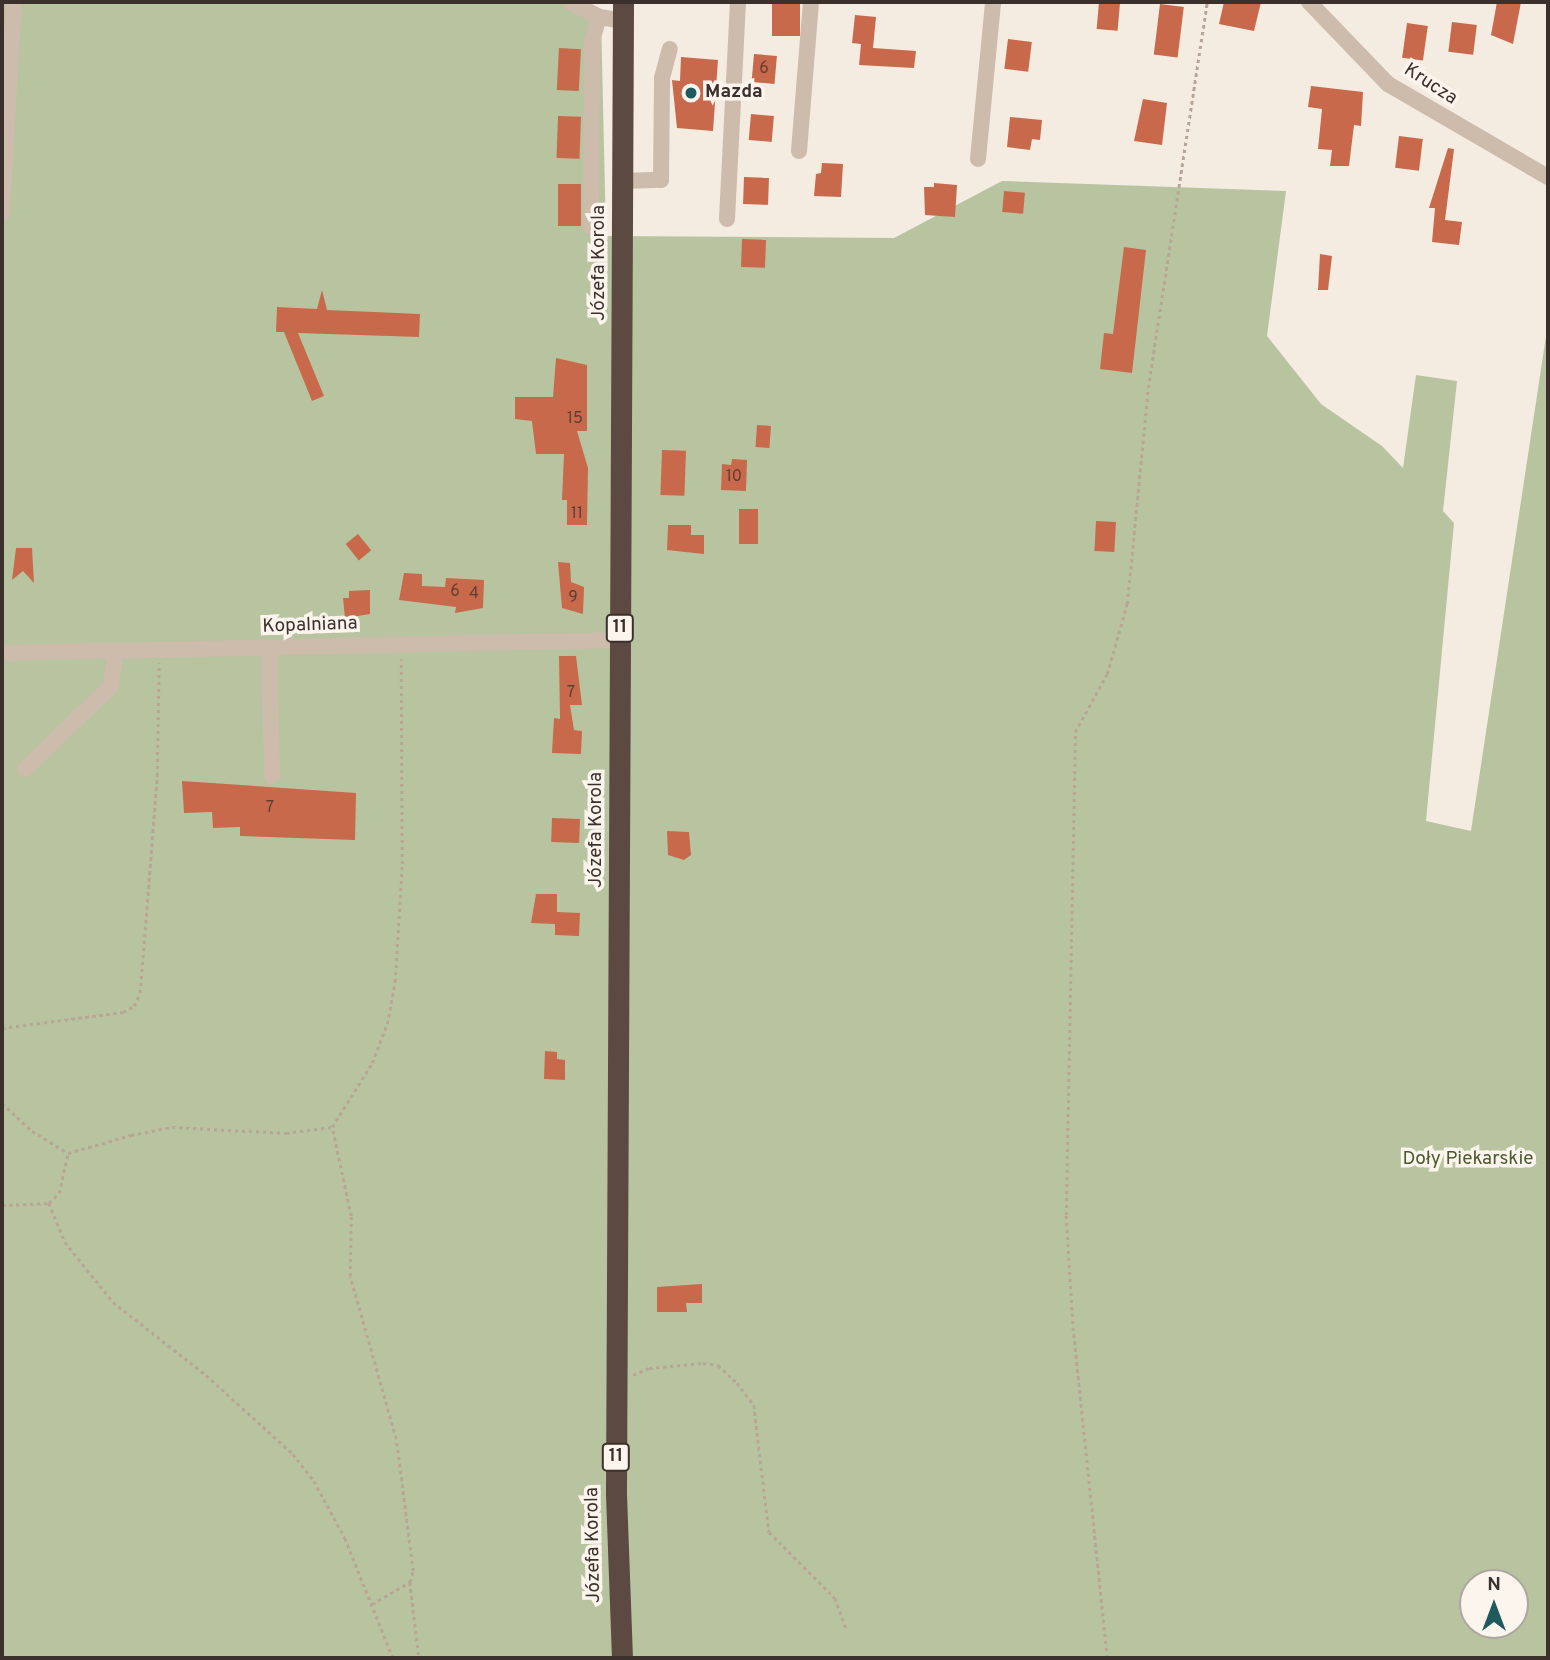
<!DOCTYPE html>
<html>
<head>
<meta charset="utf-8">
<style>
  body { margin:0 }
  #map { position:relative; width:1550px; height:1660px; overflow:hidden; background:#f4ebe1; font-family:Overpass,sans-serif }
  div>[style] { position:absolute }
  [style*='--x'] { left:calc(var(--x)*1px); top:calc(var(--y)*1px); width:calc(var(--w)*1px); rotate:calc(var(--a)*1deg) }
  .green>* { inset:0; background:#b8c4a0 }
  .building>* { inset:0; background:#c8694b; transform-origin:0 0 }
  .path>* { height:2.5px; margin-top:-1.25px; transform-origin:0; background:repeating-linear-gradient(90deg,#b9a596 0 3.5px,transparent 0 7px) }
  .minor>* { height:16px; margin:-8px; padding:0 8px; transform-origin:8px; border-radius:8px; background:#cdbbac }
  .highway>* { height:21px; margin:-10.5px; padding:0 10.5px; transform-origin:10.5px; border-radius:10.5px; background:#5c4a42 }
  .dots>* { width:19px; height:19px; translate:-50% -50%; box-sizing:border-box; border:4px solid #fbf5ee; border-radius:50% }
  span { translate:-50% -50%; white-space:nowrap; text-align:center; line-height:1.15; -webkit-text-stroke:7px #fbf5ee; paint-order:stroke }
  .number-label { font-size:16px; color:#5e3e33 }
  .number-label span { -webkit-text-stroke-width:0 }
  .shield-label span { padding:2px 5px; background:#fbf5ee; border:2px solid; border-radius:5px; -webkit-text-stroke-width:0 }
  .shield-label { font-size:18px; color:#3b302b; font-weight:700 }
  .street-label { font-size:19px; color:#3b302b }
  .poi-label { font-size:19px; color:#3b302b; font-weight:700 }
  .left { translate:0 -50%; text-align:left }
  .park-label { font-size:19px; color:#4a5a2e }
  .frame { position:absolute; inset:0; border:4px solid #3b302b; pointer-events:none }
  .north { position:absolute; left:1459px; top:1569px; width:70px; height:70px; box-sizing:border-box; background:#fbf5ee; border:2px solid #aea6a0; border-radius:50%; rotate:0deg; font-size:19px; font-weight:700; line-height:28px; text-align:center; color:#3b302b }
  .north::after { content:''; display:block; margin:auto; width:24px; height:32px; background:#1f5a5e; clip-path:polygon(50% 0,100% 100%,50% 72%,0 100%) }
</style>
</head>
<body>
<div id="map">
  <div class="green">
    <div style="clip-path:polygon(evenodd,2px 2px,574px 2px,601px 16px,606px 236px,894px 238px,1002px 181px,1286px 191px,1267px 336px,1321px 404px,1382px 446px,1403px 468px,1416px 375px,1457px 381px,1443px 511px,1454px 523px,1426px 821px,1471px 831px,1548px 323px,1548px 1658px,2px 1658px,2px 2px,1473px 1583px,1515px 1583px,1515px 1625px,1473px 1625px,1473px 1583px)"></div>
  </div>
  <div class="building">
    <div style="left:772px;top:2px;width:28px;height:34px"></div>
    <div style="left:1099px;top:2px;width:21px;height:27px;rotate:5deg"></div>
    <div style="clip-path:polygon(1224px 2px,1261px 2px,1254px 31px,1219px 24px)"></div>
    <div style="clip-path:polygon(1497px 2px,1521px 2px,1513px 44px,1491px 35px)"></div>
    <div style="left:1160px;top:4px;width:24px;height:51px;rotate:7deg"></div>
    <div style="clip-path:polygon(855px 15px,876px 17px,873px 48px,916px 51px,914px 68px,859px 65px,861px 44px,852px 43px)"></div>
    <div style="left:1452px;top:22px;width:25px;height:30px;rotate:7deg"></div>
    <div style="left:1407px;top:23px;width:21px;height:35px;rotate:8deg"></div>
    <div style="left:1008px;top:39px;width:24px;height:30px;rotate:7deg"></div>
    <div style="left:559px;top:48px;width:22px;height:42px;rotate:3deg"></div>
    <div style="left:754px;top:54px;width:23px;height:28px;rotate:5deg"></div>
    <div style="clip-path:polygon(681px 57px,718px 60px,713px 131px,677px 128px,672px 80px,680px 81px)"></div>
    <div style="clip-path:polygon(1311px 86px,1363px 92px,1361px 126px,1354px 125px,1349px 166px,1330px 166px,1332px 150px,1318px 149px,1322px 109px,1308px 107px)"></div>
    <div style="clip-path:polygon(1143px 99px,1167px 103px,1162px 145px,1134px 141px)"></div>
    <div style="left:751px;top:114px;width:23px;height:26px;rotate:5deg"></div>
    <div style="left:558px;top:116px;width:23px;height:42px;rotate:2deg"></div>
    <div style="clip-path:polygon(1010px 117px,1042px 120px,1040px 140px,1032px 139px,1030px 150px,1007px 147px)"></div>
    <div style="left:1399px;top:136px;width:24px;height:32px;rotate:7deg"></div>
    <div style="clip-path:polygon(1448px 148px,1454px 149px,1445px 220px,1462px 222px,1459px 245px,1432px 242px,1435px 208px,1429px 208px)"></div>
    <div style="clip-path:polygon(822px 163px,843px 164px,841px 197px,814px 196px,816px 174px,821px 173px)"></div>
    <div style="left:744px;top:177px;width:25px;height:27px;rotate:2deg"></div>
    <div style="clip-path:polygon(934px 183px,957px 185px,955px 217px,925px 215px,924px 187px,934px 187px)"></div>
    <div style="left:558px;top:184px;width:23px;height:42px"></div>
    <div style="left:1004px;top:191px;width:21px;height:21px;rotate:5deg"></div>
    <div style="left:742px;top:239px;width:24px;height:28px;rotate:2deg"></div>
    <div style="clip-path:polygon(1124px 247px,1146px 250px,1132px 373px,1100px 369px,1104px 333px,1113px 334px)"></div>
    <div style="clip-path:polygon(1320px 254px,1332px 256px,1328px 290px,1318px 290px)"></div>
    <div style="clip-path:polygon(322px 290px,327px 310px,420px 314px,419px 337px,298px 333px,324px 396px,312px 401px,284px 332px,276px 332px,277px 307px,317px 309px)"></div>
    <div style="clip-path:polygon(556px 358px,587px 365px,587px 431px,577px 431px,588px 468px,587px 525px,567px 525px,567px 500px,562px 500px,564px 454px,536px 454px,532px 421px,515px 419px,515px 397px,553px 397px)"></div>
    <div style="left:757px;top:425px;width:14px;height:22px;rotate:4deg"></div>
    <div style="left:662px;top:450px;width:24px;height:45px;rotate:2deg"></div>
    <div style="clip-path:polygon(732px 459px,747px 460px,746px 491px,721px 490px,722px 464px,731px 465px)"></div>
    <div style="left:739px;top:509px;width:19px;height:35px"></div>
    <div style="left:1096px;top:521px;width:20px;height:30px;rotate:3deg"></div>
    <div style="clip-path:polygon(668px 525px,691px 525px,691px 535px,704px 535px,704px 554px,667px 550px)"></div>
    <div style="left:358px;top:534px;width:21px;height:16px;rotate:51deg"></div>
    <div style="clip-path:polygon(16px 548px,32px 548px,34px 583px,23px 571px,12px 580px)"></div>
    <div style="clip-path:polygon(558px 562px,570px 563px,571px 582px,584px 587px,583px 614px,562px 608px)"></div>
    <div style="clip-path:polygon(404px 573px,422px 574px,422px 586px,445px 587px,446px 578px,484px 580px,483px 608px,455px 613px,456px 607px,399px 600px)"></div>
    <div style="clip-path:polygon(370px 590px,370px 614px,345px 618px,343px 598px,349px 598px,349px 591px)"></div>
    <div style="clip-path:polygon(559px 656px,576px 656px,582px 705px,570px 705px,574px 730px,582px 731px,581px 754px,552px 753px,554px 718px,560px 719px)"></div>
    <div style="clip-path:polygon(182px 781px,356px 793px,355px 840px,240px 836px,240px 827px,213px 828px,212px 812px,184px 813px)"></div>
    <div style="left:552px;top:818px;width:28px;height:24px;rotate:2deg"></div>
    <div style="clip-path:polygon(667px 831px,689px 832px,691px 855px,684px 860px,668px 855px)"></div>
    <div style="clip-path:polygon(536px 894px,557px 894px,557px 912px,580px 913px,579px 936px,555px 935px,555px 924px,531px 923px)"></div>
    <div style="clip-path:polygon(545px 1051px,557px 1052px,557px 1059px,565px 1060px,565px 1080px,544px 1079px)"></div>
    <div style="clip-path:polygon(702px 1284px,702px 1303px,686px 1303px,687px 1312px,657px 1312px,657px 1287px)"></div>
  </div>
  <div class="path">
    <div style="--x:2;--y:1028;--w:122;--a:-7.5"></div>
    <div style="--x:123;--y:1012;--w:13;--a:-29"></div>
    <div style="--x:134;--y:1006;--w:14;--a:-65"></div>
    <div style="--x:140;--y:993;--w:218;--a:-85.5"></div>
    <div style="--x:157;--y:776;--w:113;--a:-89"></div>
    <div style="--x:2;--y:1103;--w:41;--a:43"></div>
    <div style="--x:32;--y:1131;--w:42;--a:31.4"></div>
    <div style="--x:49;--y:1203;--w:42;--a:67.7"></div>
    <div style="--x:65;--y:1242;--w:77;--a:51.3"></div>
    <div style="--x:113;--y:1302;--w:118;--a:38.1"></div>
    <div style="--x:206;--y:1375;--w:118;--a:42.2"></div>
    <div style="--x:293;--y:1454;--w:34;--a:52"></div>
    <div style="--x:314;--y:1481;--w:65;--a:61.5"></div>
    <div style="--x:345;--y:1538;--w:129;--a:68.2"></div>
    <div style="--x:2;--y:1205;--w:47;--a:-2.4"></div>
    <div style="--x:49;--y:1203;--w:14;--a:-45"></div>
    <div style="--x:59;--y:1193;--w:41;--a:-77.3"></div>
    <div style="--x:68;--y:1153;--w:66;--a:-15.9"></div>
    <div style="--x:131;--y:1135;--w:42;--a:-11"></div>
    <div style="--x:172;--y:1127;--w:114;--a:3"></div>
    <div style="--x:286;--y:1133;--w:46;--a:-7.4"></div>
    <div style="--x:633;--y:1375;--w:17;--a:-24"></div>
    <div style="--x:649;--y:1368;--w:54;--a:-5.3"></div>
    <div style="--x:703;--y:1363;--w:15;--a:8"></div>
    <div style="--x:718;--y:1365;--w:26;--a:43"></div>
    <div style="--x:737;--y:1383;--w:28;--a:52"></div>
    <div style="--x:754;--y:1405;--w:128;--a:83.3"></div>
    <div style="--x:769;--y:1532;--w:93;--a:45"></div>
    <div style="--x:835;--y:1598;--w:33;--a:70"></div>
    <div style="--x:410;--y:1582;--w:77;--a:83.2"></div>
    <div style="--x:372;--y:1604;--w:44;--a:-30.1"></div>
    <div style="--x:410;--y:1582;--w:11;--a:-75"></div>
    <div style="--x:413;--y:1571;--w:133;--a:-97.3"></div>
    <div style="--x:396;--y:1439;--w:169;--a:-105.8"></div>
    <div style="--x:350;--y:1276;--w:60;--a:-89"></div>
    <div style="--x:351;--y:1216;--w:91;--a:-102.1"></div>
    <div style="--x:332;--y:1127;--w:75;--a:-58"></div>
    <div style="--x:372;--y:1063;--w:42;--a:-69"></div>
    <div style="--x:387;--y:1024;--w:43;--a:-79.2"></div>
    <div style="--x:395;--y:982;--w:118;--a:-86.6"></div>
    <div style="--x:402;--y:864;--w:205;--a:-90.3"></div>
    <div style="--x:1107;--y:1658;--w:329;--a:-95.9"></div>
    <div style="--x:1073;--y:1331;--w:116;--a:-93.5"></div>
    <div style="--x:1066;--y:1215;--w:483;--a:-88.9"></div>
    <div style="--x:1075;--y:732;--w:66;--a:-61.1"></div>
    <div style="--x:1107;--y:674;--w:73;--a:-74.1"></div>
    <div style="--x:1127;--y:604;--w:217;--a:-84.4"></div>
    <div style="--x:1148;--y:388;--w:390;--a:-81.3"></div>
  </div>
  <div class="minor">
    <div style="--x:570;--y:2;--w:33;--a:27"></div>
    <div style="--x:599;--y:17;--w:24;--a:9"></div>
    <div style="--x:1309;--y:2;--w:114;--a:46.1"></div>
    <div style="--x:1388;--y:84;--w:185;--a:30.2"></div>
    <div style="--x:799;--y:151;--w:149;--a:-85.4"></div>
    <div style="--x:978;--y:159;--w:158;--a:-84.5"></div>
    <div style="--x:623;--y:181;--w:38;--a:-2"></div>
    <div style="--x:661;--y:180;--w:102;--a:-89.4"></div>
    <div style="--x:662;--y:78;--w:30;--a:-75"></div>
    <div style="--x:2;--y:214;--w:212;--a:-86.8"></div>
    <div style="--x:727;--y:219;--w:217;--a:-87.1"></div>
    <div style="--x:591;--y:227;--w:186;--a:-89.7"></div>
    <div style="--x:592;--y:41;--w:25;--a:-74"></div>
    <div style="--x:269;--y:649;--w:127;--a:88.6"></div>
    <div style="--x:2;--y:653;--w:618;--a:-1.21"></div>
    <div style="--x:25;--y:769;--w:120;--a:-44"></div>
    <div style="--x:111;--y:686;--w:34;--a:-82"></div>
  </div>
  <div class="highway">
    <div style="--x:622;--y:1658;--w:165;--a:-92.1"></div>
    <div style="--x:616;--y:1493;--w:1491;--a:-89.73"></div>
  </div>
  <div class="dots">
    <div style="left:691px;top:93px;background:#1f5a5e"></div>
  </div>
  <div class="number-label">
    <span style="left:764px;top:69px">6</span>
    <span style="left:575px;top:419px">15</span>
    <span style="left:734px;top:477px">10</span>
    <span style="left:577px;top:514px">11</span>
    <span style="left:455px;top:592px">6</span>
    <span style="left:474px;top:594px">4</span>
    <span style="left:573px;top:598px">9</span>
    <span style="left:571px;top:693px">7</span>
    <span style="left:270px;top:808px">7</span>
  </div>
  <div class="shield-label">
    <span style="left:620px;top:628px">11</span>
    <span style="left:616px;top:1457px">11</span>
  </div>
  <div class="street-label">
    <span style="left:1430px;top:85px;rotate:33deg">Krucza</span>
    <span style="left:600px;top:263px;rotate:-90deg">Józefa Korola</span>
    <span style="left:310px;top:626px;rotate:-2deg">Kopalniana</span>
    <span style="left:597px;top:830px;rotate:-90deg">Józefa Korola</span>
    <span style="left:594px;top:1545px;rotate:-91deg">Józefa Korola</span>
  </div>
  <div class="poi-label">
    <span class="left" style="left:705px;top:93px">Mazda</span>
  </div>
  <div class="park-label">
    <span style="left:1468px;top:1160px">Doły Piekarskie</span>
  </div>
  <div class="frame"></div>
  <div class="north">N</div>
</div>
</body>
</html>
